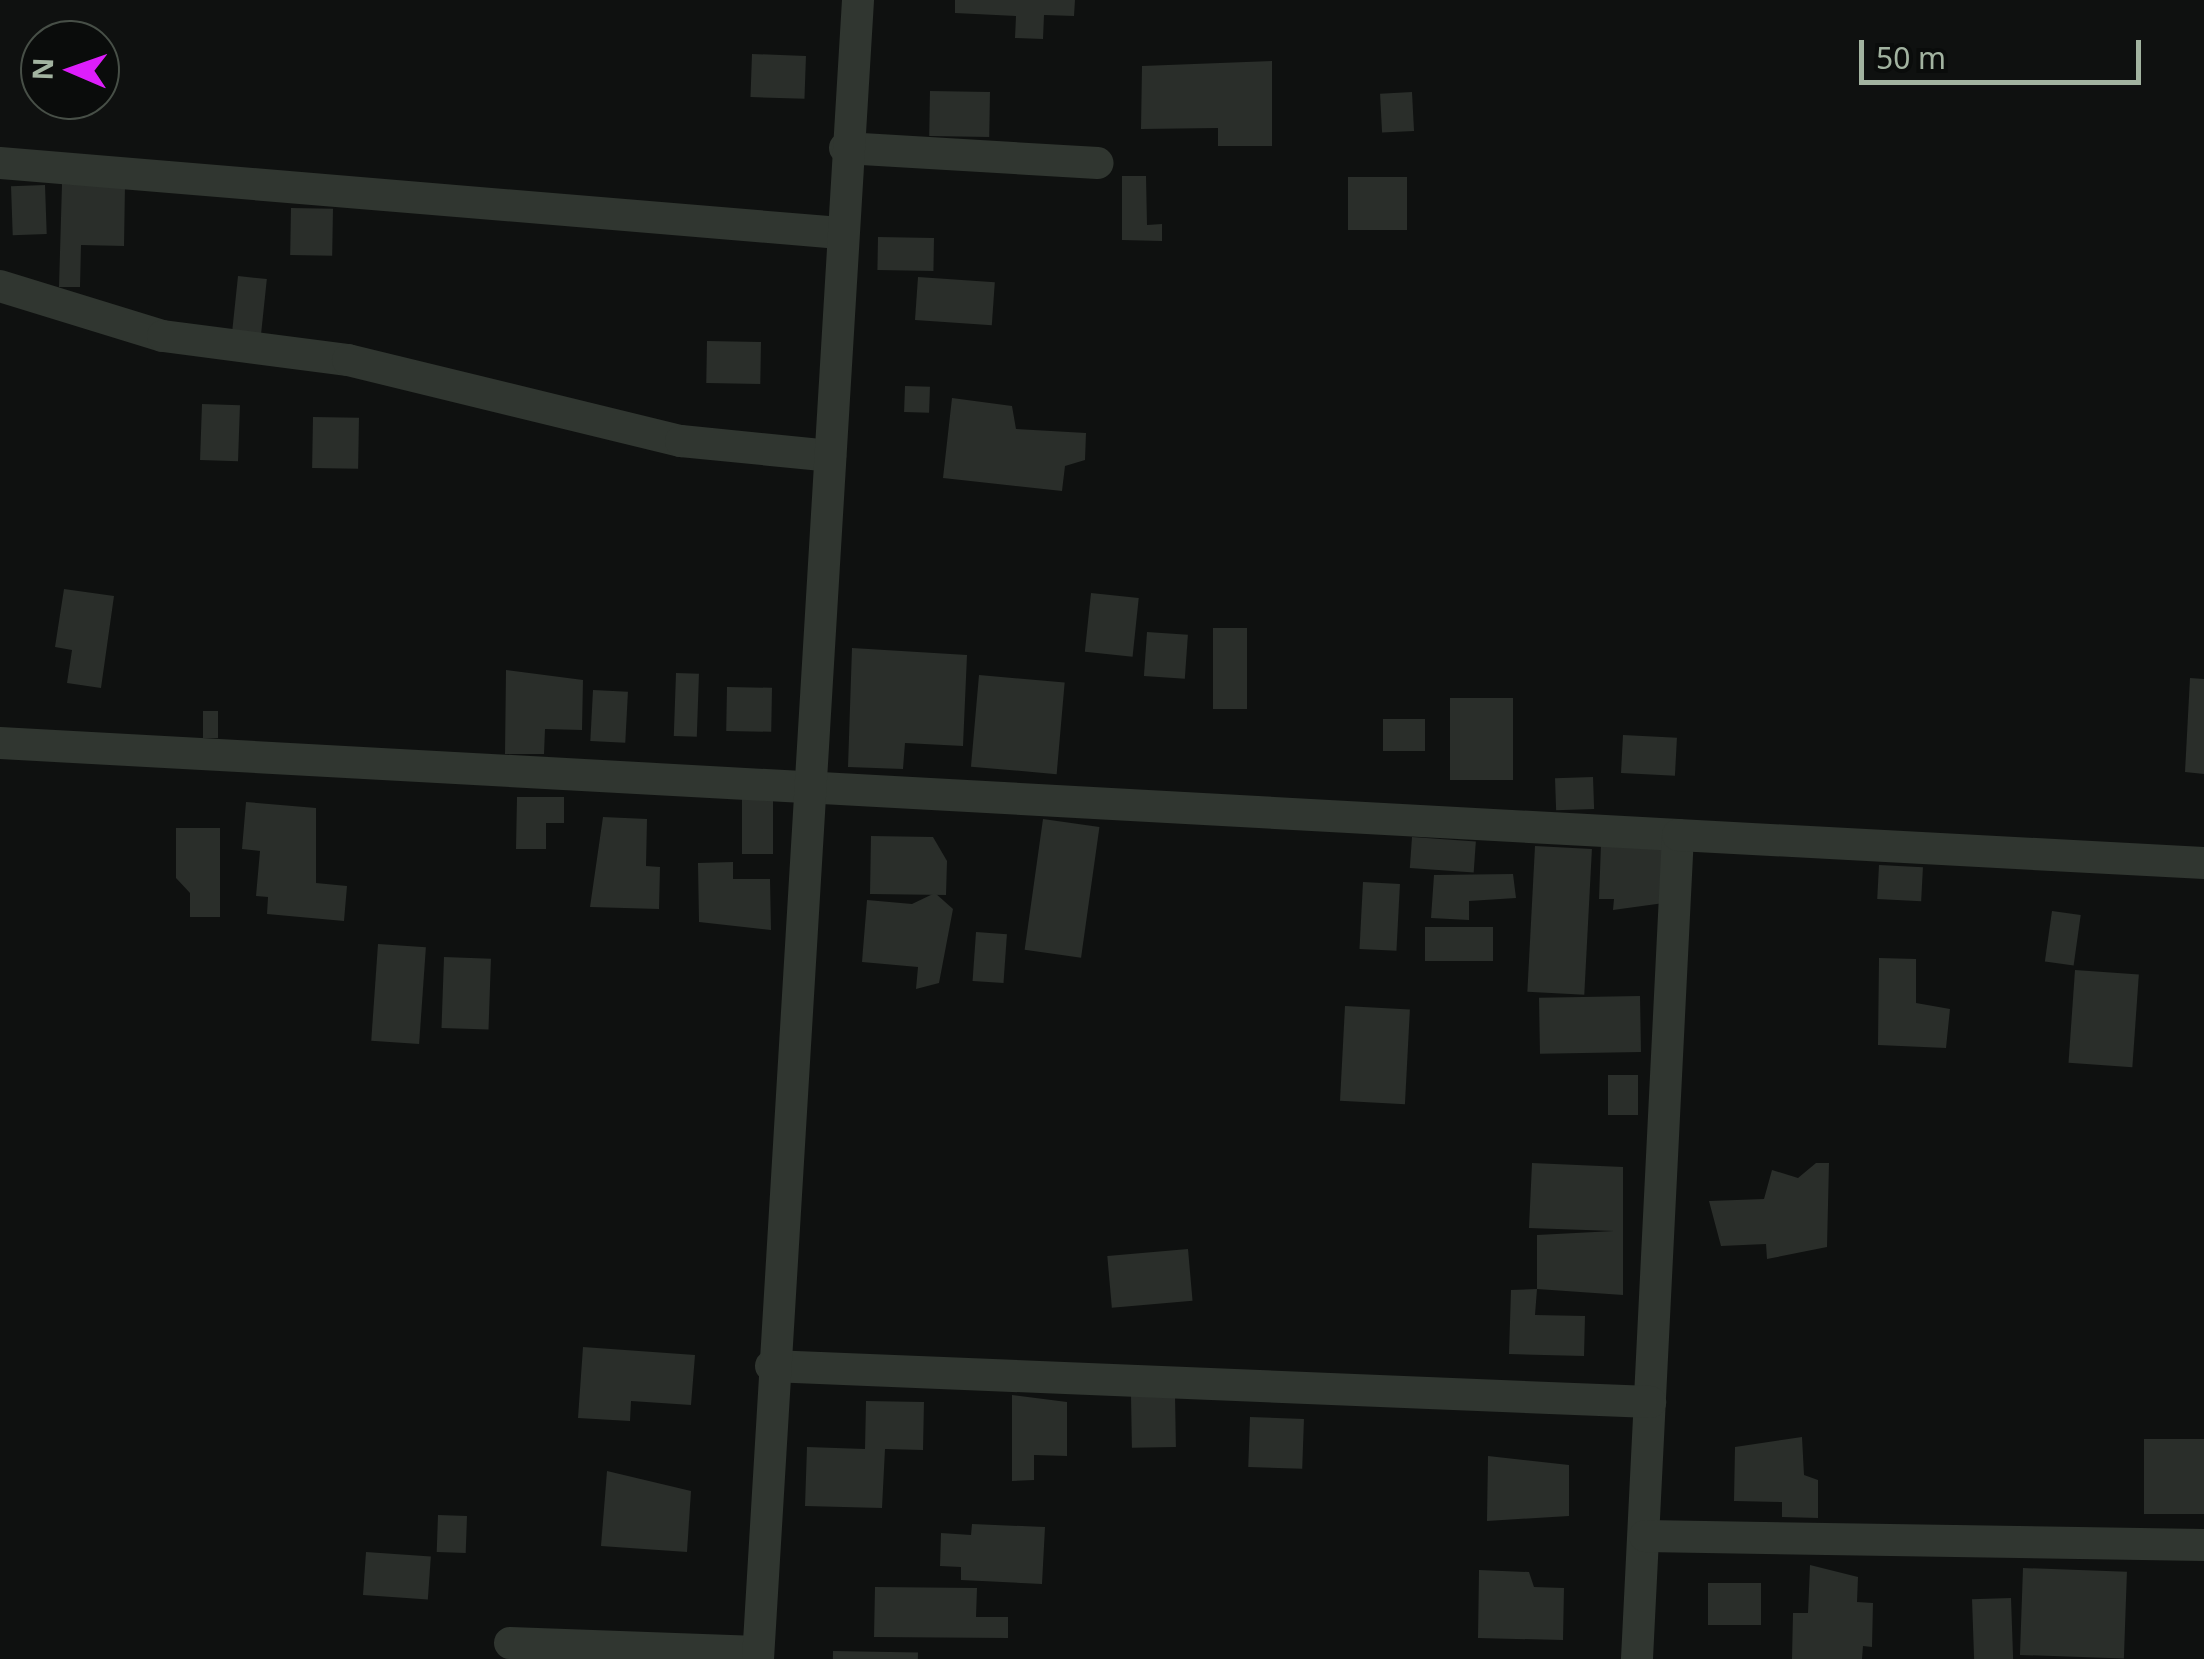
<!DOCTYPE html>
<html>
<head>
<meta charset="utf-8">
<style>
  body { margin:0 }
  #map { position:relative; width:2204px; height:1659px; overflow:hidden; background:#0f1110; font-family:"Noto Sans",sans-serif }
  div>[style] { position:absolute }
  [style*='--x'] { left:calc(var(--x)*1px); top:calc(var(--y)*1px); width:calc(var(--w)*1px); rotate:calc(var(--a)*1deg) }
  .building>* { inset:0; background:#2a2e2a; transform-origin:0 0 }
  .street>* { height:32px; margin:-16px; padding:0 16px; transform-origin:16px; border-radius:16px; background:#303630 }
  span { translate:-50% -50%; white-space:nowrap; text-align:center; line-height:1.15; -webkit-text-stroke:10px #0a0c0b; paint-order:stroke }
  .north { position:absolute; left:20px; top:20px; width:100px; height:100px; box-sizing:border-box; background:#0a0c0b; border:2px solid #474f47; border-radius:50%; rotate:272deg; font-size:28px; font-weight:700; line-height:40px; text-align:center; color:#a2b3a0 }
  .north::after { content:''; display:block; margin:auto; width:35px; height:45px; background:#dd1efb; clip-path:polygon(50% 0,100% 100%,50% 72%,0 100%) }
  .scale { position:absolute; left:1859px; top:40px; width:282px; height:45px; box-sizing:border-box; border:5px solid #a2b3a0; border-top:0; padding-left:12px; font-size:30px; line-height:35px; white-space:nowrap; color:#a2b3a0; -webkit-text-stroke:8px #0a0c0b; paint-order:stroke }
</style>
</head>
<body>
<div id="map">
  <div class="building">
    <div style="clip-path:polygon(955px 0,1075px 0,1074px 16px,1044px 15px,1043px 39px,1015px 38px,1016px 16px,955px 13px)"></div>
    <div style="left:752px;top:54px;width:54px;height:43px;rotate:2deg"></div>
    <div style="clip-path:polygon(1272px 61px,1272px 146px,1218px 146px,1218px 128px,1141px 129px,1142px 66px)"></div>
    <div style="left:930px;top:91px;width:60px;height:45px;rotate:1deg"></div>
    <div style="left:1412px;top:92px;width:39px;height:32px;rotate:87deg"></div>
    <div style="clip-path:polygon(1122px 176px,1146px 176px,1147px 225px,1162px 224px,1162px 241px,1122px 240px)"></div>
    <div style="left:1348px;top:177px;width:59px;height:53px"></div>
    <div style="clip-path:polygon(62px 184px,125px 185px,124px 246px,81px 245px,80px 287px,59px 287px)"></div>
    <div style="left:45px;top:185px;width:49px;height:34px;rotate:88deg"></div>
    <div style="left:291px;top:208px;width:42px;height:47px;rotate:1deg"></div>
    <div style="left:878px;top:237px;width:56px;height:33px;rotate:1deg"></div>
    <div style="left:238px;top:276px;width:29px;height:59px;rotate:6deg"></div>
    <div style="left:918px;top:277px;width:77px;height:43px;rotate:4deg"></div>
    <div style="left:707px;top:341px;width:54px;height:42px;rotate:1deg"></div>
    <div style="left:905px;top:386px;width:25px;height:26px;rotate:2deg"></div>
    <div style="clip-path:polygon(952px 398px,1012px 406px,1016px 429px,1086px 433px,1085px 460px,1065px 466px,1062px 491px,943px 478px)"></div>
    <div style="left:202px;top:404px;width:38px;height:56px;rotate:2deg"></div>
    <div style="left:313px;top:417px;width:46px;height:51px;rotate:1deg"></div>
    <div style="clip-path:polygon(64px 589px,114px 596px,101px 688px,67px 683px,72px 650px,55px 647px)"></div>
    <div style="left:1091px;top:593px;width:48px;height:59px;rotate:6deg"></div>
    <div style="left:1213px;top:628px;width:34px;height:81px"></div>
    <div style="left:1147px;top:632px;width:41px;height:44px;rotate:4deg"></div>
    <div style="clip-path:polygon(852px 648px,967px 655px,963px 746px,905px 743px,903px 769px,848px 767px)"></div>
    <div style="clip-path:polygon(506px 670px,583px 680px,582px 730px,545px 729px,544px 754px,505px 754px)"></div>
    <div style="left:676px;top:673px;width:23px;height:63px;rotate:2deg"></div>
    <div style="left:979px;top:675px;width:86px;height:92px;rotate:5deg"></div>
    <div style="clip-path:polygon(2190px 678px,2204px 679px,2204px 774px,2185px 772px)"></div>
    <div style="left:727px;top:687px;width:45px;height:44px;rotate:1deg"></div>
    <div style="left:593px;top:690px;width:35px;height:51px;rotate:3deg"></div>
    <div style="left:1450px;top:698px;width:63px;height:82px"></div>
    <div style="left:203px;top:711px;width:15px;height:27px"></div>
    <div style="left:1383px;top:719px;width:42px;height:32px"></div>
    <div style="left:1623px;top:735px;width:54px;height:38px;rotate:3deg"></div>
    <div style="left:1593px;top:777px;width:32px;height:38px;rotate:88deg"></div>
    <div style="clip-path:polygon(517px 797px,564px 797px,564px 823px,546px 823px,546px 849px,516px 849px)"></div>
    <div style="left:742px;top:797px;width:31px;height:57px"></div>
    <div style="clip-path:polygon(246px 802px,316px 808px,316px 883px,347px 886px,344px 921px,267px 914px,268px 897px,256px 896px,260px 851px,242px 849px)"></div>
    <div style="clip-path:polygon(603px 817px,647px 819px,646px 866px,660px 867px,659px 909px,590px 907px)"></div>
    <div style="left:1043px;top:819px;width:57px;height:132px;rotate:8deg"></div>
    <div style="clip-path:polygon(176px 828px,220px 828px,220px 917px,190px 917px,190px 893px,176px 878px)"></div>
    <div style="clip-path:polygon(871px 836px,933px 837px,947px 861px,946px 895px,870px 894px)"></div>
    <div style="left:1412px;top:837px;width:64px;height:31px;rotate:4deg"></div>
    <div style="clip-path:polygon(1601px 844px,1666px 847px,1664px 903px,1613px 910px,1614px 899px,1599px 899px)"></div>
    <div style="left:1535px;top:846px;width:57px;height:146px;rotate:3deg"></div>
    <div style="clip-path:polygon(733px 862px,733px 879px,770px 879px,771px 930px,699px 922px,698px 863px)"></div>
    <div style="left:1879px;top:865px;width:44px;height:34px;rotate:3deg"></div>
    <div style="clip-path:polygon(1513px 874px,1516px 898px,1469px 901px,1469px 920px,1431px 918px,1434px 875px)"></div>
    <div style="left:1363px;top:882px;width:37px;height:67px;rotate:3deg"></div>
    <div style="clip-path:polygon(935px 893px,953px 909px,939px 983px,916px 989px,918px 967px,862px 962px,867px 900px,912px 904px)"></div>
    <div style="left:2052px;top:911px;width:29px;height:51px;rotate:8deg"></div>
    <div style="left:1493px;top:927px;width:34px;height:68px;rotate:90deg"></div>
    <div style="left:976px;top:932px;width:31px;height:49px;rotate:4deg"></div>
    <div style="left:378px;top:944px;width:48px;height:97px;rotate:4deg"></div>
    <div style="left:444px;top:957px;width:47px;height:71px;rotate:2deg"></div>
    <div style="clip-path:polygon(1879px 958px,1916px 959px,1916px 1003px,1950px 1009px,1946px 1048px,1878px 1045px)"></div>
    <div style="left:2075px;top:970px;width:64px;height:93px;rotate:4deg"></div>
    <div style="left:1640px;top:996px;width:56px;height:101px;rotate:89deg"></div>
    <div style="left:1345px;top:1006px;width:65px;height:95px;rotate:3deg"></div>
    <div style="left:1608px;top:1075px;width:30px;height:40px"></div>
    <div style="clip-path:polygon(1532px 1163px,1623px 1167px,1623px 1295px,1537px 1289px,1537px 1235px,1614px 1231px,1529px 1228px)"></div>
    <div style="clip-path:polygon(1816px 1163px,1829px 1163px,1827px 1247px,1767px 1259px,1766px 1244px,1721px 1246px,1709px 1201px,1764px 1199px,1772px 1170px,1798px 1178px)"></div>
    <div style="left:1188px;top:1249px;width:52px;height:81px;rotate:85deg"></div>
    <div style="clip-path:polygon(1537px 1289px,1535px 1315px,1585px 1316px,1584px 1356px,1509px 1354px,1511px 1290px)"></div>
    <div style="clip-path:polygon(583px 1347px,695px 1355px,691px 1405px,631px 1401px,630px 1421px,578px 1418px)"></div>
    <div style="clip-path:polygon(1012px 1395px,1067px 1402px,1067px 1456px,1034px 1455px,1034px 1480px,1012px 1481px)"></div>
    <div style="left:1175px;top:1395px;width:52px;height:44px;rotate:89deg"></div>
    <div style="clip-path:polygon(866px 1401px,924px 1402px,923px 1450px,885px 1449px,882px 1508px,805px 1506px,807px 1447px,865px 1449px)"></div>
    <div style="left:1250px;top:1417px;width:54px;height:50px;rotate:2deg"></div>
    <div style="clip-path:polygon(1802px 1437px,1804px 1475px,1818px 1480px,1818px 1518px,1782px 1517px,1782px 1502px,1734px 1501px,1735px 1447px)"></div>
    <div style="left:2204px;top:1439px;width:75px;height:60px;rotate:90deg"></div>
    <div style="clip-path:polygon(1488px 1456px,1569px 1465px,1569px 1516px,1487px 1521px)"></div>
    <div style="clip-path:polygon(607px 1471px,691px 1491px,687px 1552px,601px 1546px)"></div>
    <div style="left:438px;top:1515px;width:29px;height:37px;rotate:2deg"></div>
    <div style="clip-path:polygon(972px 1524px,1045px 1527px,1042px 1584px,961px 1580px,961px 1567px,940px 1566px,941px 1533px,971px 1535px)"></div>
    <div style="left:366px;top:1552px;width:65px;height:43px;rotate:4deg"></div>
    <div style="clip-path:polygon(1810px 1565px,1858px 1577px,1857px 1602px,1873px 1603px,1872px 1647px,1863px 1646px,1862px 1659px,1792px 1659px,1793px 1613px,1808px 1613px)"></div>
    <div style="left:2023px;top:1568px;width:104px;height:87px;rotate:2deg"></div>
    <div style="clip-path:polygon(1479px 1570px,1529px 1572px,1534px 1587px,1564px 1588px,1563px 1640px,1478px 1638px)"></div>
    <div style="left:1708px;top:1583px;width:53px;height:42px"></div>
    <div style="clip-path:polygon(875px 1587px,977px 1588px,976px 1617px,1008px 1617px,1008px 1638px,874px 1637px)"></div>
    <div style="left:2011px;top:1598px;width:61px;height:39px;rotate:88deg"></div>
    <div style="left:833px;top:1651px;width:85px;height:8px;rotate:1deg"></div>
  </div>
  <div class="street">
    <div style="--x:845;--y:148;--w:253;--a:3.4"></div>
    <div style="--x:0;--y:163;--w:843;--a:4.76"></div>
    <div style="--x:0;--y:286;--w:170;--a:17.1"></div>
    <div style="--x:163;--y:336;--w:187;--a:7.4"></div>
    <div style="--x:348;--y:360;--w:343;--a:13.7"></div>
    <div style="--x:681;--y:441;--w:150;--a:5.7"></div>
    <div style="--x:0;--y:743;--w:1681;--a:3.14"></div>
    <div style="--x:1678;--y:835;--w:825;--a:92.85"></div>
    <div style="--x:1678;--y:835;--w:527;--a:3.05"></div>
    <div style="--x:771;--y:1366;--w:880;--a:2.35"></div>
    <div style="--x:1645;--y:1536;--w:559;--a:0.92"></div>
    <div style="--x:510;--y:1643;--w:248;--a:2.1"></div>
    <div style="--x:758;--y:1659;--w:1662;--a:-86.55"></div>
  </div>
  <div class="north">N</div>
  <div class="scale">50 m</div>
</div>
</body>
</html>
